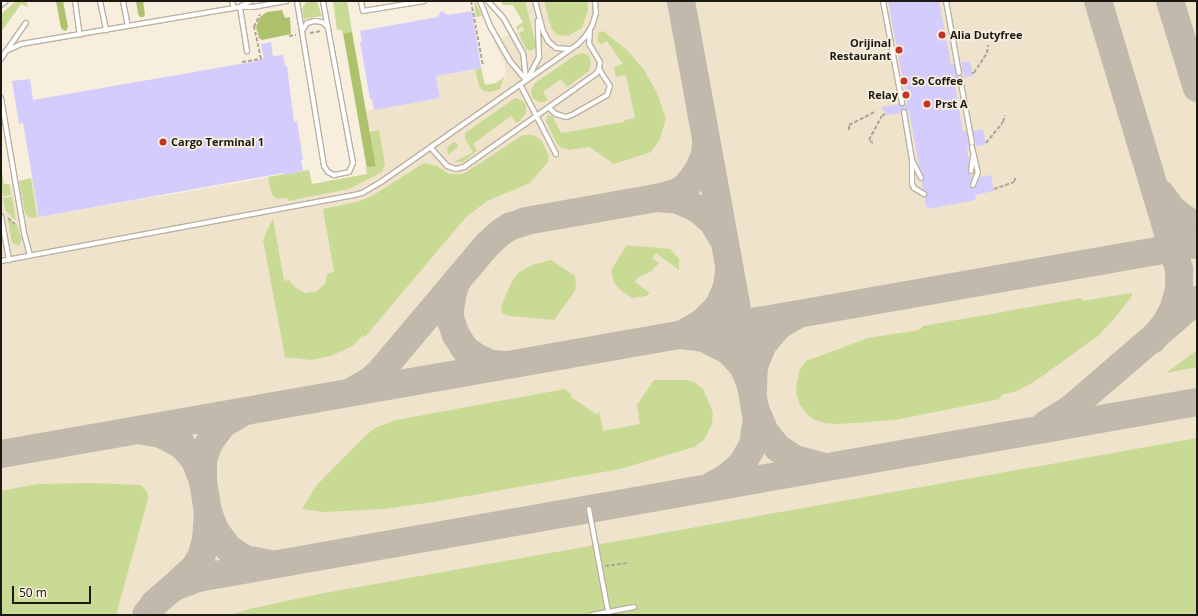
<!DOCTYPE html>
<html>
<head>
<meta charset="utf-8">
<style>
  body { margin:0 }
  #map { position:relative; width:1198px; height:616px; overflow:hidden; background:#f7eede; font-family:"Open Sans",sans-serif }
  div>[style] { position:absolute }
  [style*='--x'] { left:calc(var(--x)*1px); top:calc(var(--y)*1px); width:calc(var(--w)*1px); rotate:calc(var(--a)*1deg) }
  .built>* { inset:0; background:#f0e3cc }
  .green>* { inset:0; background:#c9da94 }
  .forest>* { inset:0; background:#aec16c; transform-origin:0 0 }
  .taxiway>* { height:28px; margin:-14px; padding:0 14px; transform-origin:14px; border-radius:14px; background:#c0b9ac }
  .building>* { inset:0; background:#d4ccfd; transform-origin:0 0 }
  .path>* { height:2px; margin-top:-1px; transform-origin:0; background:repeating-linear-gradient(90deg,#aca598 0 4px,transparent 0 6px) }
  .roads { filter:drop-shadow(1px 0 #bab1a2) drop-shadow(-1px 0 #bab1a2) drop-shadow(0 1px #bab1a2) drop-shadow(0 -1px #bab1a2) }
  .service>* { height:4px; margin:-2px; padding:0 2px; transform-origin:2px; border-radius:2px; background:#fff }
  .dots>* { width:11px; height:11px; translate:-50% -50%; box-sizing:border-box; border:2px solid #f7eede; border-radius:50% }
  span { translate:-50% -50%; white-space:nowrap; text-align:center; line-height:1.15; -webkit-text-stroke:3.5px #f7eede; paint-order:stroke }
  .poi-label { font-size:11px; color:#1c1913; font-weight:700 }
  .left { translate:0 -50%; text-align:left }
  .right { translate:-100% -50%; text-align:right }
  .frame { position:absolute; inset:0; border:2px solid #1c1913; pointer-events:none }
  .scale { position:absolute; left:12px; top:586px; width:79px; height:18px; box-sizing:border-box; border:2px solid #1c1913; border-top:0; padding-left:5px; font-size:12px; line-height:14px; white-space:nowrap; color:#1c1913; -webkit-text-stroke:3px #f7eede; paint-order:stroke }
</style>
</head>
<body>
<div id="map">
  <div class="built">
    <div style="clip-path:polygon(510px 1px,1197px 1px,1197px 615px,1px 615px,1px 166px,4px 185px,33px 180px,40px 217px,306px 171px,309px 188px,367px 178px,376px 172px,365px 111px,440px 98px,436px 76px,481px 68px,485px 88px,504px 81px,506px 72px,505px 64px,494px 42px,518px 31px,516px 27px,523px 22px)"></div>
  </div>
  <div class="green">
    <div style="clip-path:polygon(16px 1px,26px 1px,28px 7px,21px 4px,1px 32px,1px 14px)"></div>
    <div style="clip-path:polygon(307px 1px,317px 2px,322px 16px,304px 19px,302px 8px)"></div>
    <div style="clip-path:polygon(333px 1px,347px 1px,352px 32px,343px 34px,342px 30px,337px 30px)"></div>
    <div style="clip-path:polygon(474px 1px,475px 1px,482px 16px,476px 17px)"></div>
    <div style="clip-path:polygon(501px 1px,525px 1px,536px 45px,534px 49px,529px 51px,525px 47px,519px 33px,525px 30px,522px 26px,519px 28px,518px 31px,516px 27px,523px 22px,513px 5px,503px 5px)"></div>
    <div style="clip-path:polygon(544px 1px,587px 1px,588px 10px,582px 28px,568px 36px,557px 35px,551px 28px)"></div>
    <div style="clip-path:polygon(603px 31px,627px 50px,644px 70px,657px 93px,666px 119px,659px 141px,651px 152px,614px 164px,589px 147px,569px 150px,562px 148px,557px 144px,546px 121px,548px 115px,553px 117px,561px 133px,624px 122px,625px 120px,635px 118px,626px 75px,616px 77px,614px 67px,623px 64px,607px 41px,601px 44px,598px 42px,598px 33px)"></div>
    <div style="clip-path:polygon(582px 53px,588px 55px,591px 61px,589px 71px,567px 87px,561px 79px,543px 92px,548px 100px,544px 102px,539px 102px,532px 98px,531px 90px,535px 83px,574px 56px)"></div>
    <div style="clip-path:polygon(481px 68px,485px 85px,496px 83px,504px 77px,506px 72px,500px 89px,490px 92px,482px 90px,479px 86px,475px 69px)"></div>
    <div style="clip-path:polygon(515px 98px,523px 101px,526px 106px,526px 113px,520px 121px,516px 123px,511px 116px,473px 144px,477px 151px,463px 162px,454px 162px,473px 152px,465px 139px,465px 133px)"></div>
    <div style="clip-path:polygon(379px 130px,385px 164px,382px 172px,349px 189px,288px 201px,288px 198px,277px 199px,272px 195px,268px 177px,309px 170px,312px 184px,367px 174px,366px 168px,375px 166px,369px 132px)"></div>
    <div style="clip-path:polygon(523px 135px,533px 135px,538px 138px,542px 141px,549px 156px,548px 162px,530px 183px,487px 201px,466px 217px,365px 337px,363px 335px,354px 345px,331px 356px,311px 360px,285px 357px,263px 240px,273px 218px,284px 281px,289px 280px,295px 287px,305px 293px,317px 291px,325px 284px,327px 274px,334px 272px,323px 209px,356px 202px,372px 196px,424px 163px,437px 166px,449px 174px,463px 174px)"></div>
    <div style="clip-path:polygon(453px 142px,457px 143px,458px 147px,448px 155px,447px 148px)"></div>
    <div style="clip-path:polygon(1px 166px,4px 184px,9px 184px,11px 195px,3px 196px,1px 188px)"></div>
    <div style="clip-path:polygon(31px 178px,37px 217px,33px 218px,29px 217px,25px 213px,19px 181px)"></div>
    <div style="clip-path:polygon(12px 197px,16px 221px,6px 211px,3px 198px)"></div>
    <div style="clip-path:polygon(7px 216px,17px 225px,22px 240px,19px 246px,12px 243px)"></div>
    <div style="clip-path:polygon(627px 245px,670px 249px,679px 259px,679px 270px,656px 253px,652px 258px,659px 263px,650px 272px,638px 277px,635px 282px,650px 293px,646px 296px,632px 298px,624px 293px,614px 283px,611px 270px)"></div>
    <div style="clip-path:polygon(551px 260px,575px 276px,576px 285px,575px 291px,554px 320px,510px 316px,502px 313px,501px 306px,513px 279px,518px 273px,532px 265px)"></div>
    <div style="clip-path:polygon(1132px 293px,1132px 296px,1115px 318px,1098px 336px,1034px 382px,1017px 391px,1001px 395px,1000px 399px,895px 420px,839px 424px,824px 423px,813px 419px,806px 413px,799px 403px,796px 392px,797px 381px,800px 369px,806px 361px,868px 338px,919px 330px,923px 326px,1081px 298px,1082px 301px)"></div>
    <div style="clip-path:polygon(1197px 350px,1197px 367px,1166px 373px,1196px 351px)"></div>
    <div style="clip-path:polygon(654px 380px,685px 380px,694px 382px,703px 389px,713px 412px,712px 424px,704px 440px,694px 447px,620px 469px,434px 502px,384px 509px,323px 512px,302px 509px,316px 486px,366px 435px,377px 427px,396px 420px,565px 389px,571px 394px,571px 397px,596px 414px,599px 412px,603px 431px,640px 424px,637px 405px)"></div>
    <div style="clip-path:polygon(1197px 438px,1197px 615px,231px 615px,249px 609px,319px 594px)"></div>
    <div style="clip-path:polygon(90px 483px,141px 485px,147px 492px,148px 499px,116px 615px,1px 615px,1px 491px,37px 484px)"></div>
  </div>
  <div class="forest">
    <div style="clip-path:polygon(56px 1px,63px 1px,68px 27px,66px 31px,63px 30px,61px 28px)"></div>
    <div style="clip-path:polygon(136px 1px,143px 1px,145px 15px,143px 17px,140px 17px,138px 14px)"></div>
    <div style="clip-path:polygon(282px 10px,285px 18px,290px 17px,291px 34px,262px 40px,259px 38px,256px 27px,260px 17px,267px 12px)"></div>
    <div style="left:352px;top:32px;width:136px;height:9px;rotate:80deg"></div>
  </div>
  <div class="taxiway">
    <div style="--x:681;--y:1;--w:425;--a:79.7"></div>
    <div style="--x:757;--y:419;--w:26;--a:99"></div>
    <div style="--x:753;--y:445;--w:22;--a:120"></div>
    <div style="--x:742;--y:464;--w:21;--a:139"></div>
    <div style="--x:726;--y:478;--w:15;--a:152"></div>
    <div style="--x:1098;--y:1;--w:281;--a:73.2"></div>
    <div style="--x:1179;--y:270;--w:19;--a:90"></div>
    <div style="--x:1179;--y:289;--w:20;--a:105"></div>
    <div style="--x:1174;--y:308;--w:17;--a:118"></div>
    <div style="--x:1166;--y:323;--w:21;--a:129"></div>
    <div style="--x:1170;--y:1;--w:91;--a:72.8"></div>
    <div style="--x:1160;--y:193;--w:21;--a:53"></div>
    <div style="--x:1173;--y:210;--w:30;--a:37"></div>
    <div style="--x:657;--y:198;--w:21;--a:5"></div>
    <div style="--x:678;--y:200;--w:22;--a:24"></div>
    <div style="--x:698;--y:209;--w:20;--a:41"></div>
    <div style="--x:713;--y:222;--w:20;--a:60"></div>
    <div style="--x:729;--y:271;--w:16;--a:97"></div>
    <div style="--x:727;--y:287;--w:22;--a:114"></div>
    <div style="--x:718;--y:307;--w:23;--a:135"></div>
    <div style="--x:702;--y:323;--w:25;--a:151"></div>
    <div style="--x:680;--y:335;--w:24;--a:7"></div>
    <div style="--x:704;--y:338;--w:28;--a:27"></div>
    <div style="--x:729;--y:351;--w:21;--a:47"></div>
    <div style="--x:743;--y:366;--w:25;--a:67"></div>
    <div style="--x:753;--y:389;--w:23;--a:-88"></div>
    <div style="--x:754;--y:366;--w:24;--a:-68"></div>
    <div style="--x:763;--y:344;--w:23;--a:-50"></div>
    <div style="--x:778;--y:326;--w:20;--a:-30"></div>
    <div style="--x:457;--y:281;--w:11;--a:112"></div>
    <div style="--x:453;--y:291;--w:18;--a:99"></div>
    <div style="--x:450;--y:309;--w:9;--a:90"></div>
    <div style="--x:450;--y:318;--w:18;--a:71"></div>
    <div style="--x:456;--y:335;--w:17;--a:57"></div>
    <div style="--x:465;--y:349;--w:14;--a:36"></div>
    <div style="--x:476;--y:357;--w:17;--a:25"></div>
    <div style="--x:491;--y:364;--w:14;--a:4"></div>
    <div style="--x:354;--y:390;--w:18;--a:-29"></div>
    <div style="--x:370;--y:381;--w:13;--a:-42"></div>
    <div style="--x:380;--y:372;--w:166;--a:-49.9"></div>
    <div style="--x:487;--y:245;--w:18;--a:-43"></div>
    <div style="--x:500;--y:233;--w:11;--a:-34"></div>
    <div style="--x:509;--y:227;--w:18;--a:-19"></div>
    <div style="--x:526;--y:221;--w:133;--a:-10"></div>
    <div style="--x:657;--y:198;--w:20;--a:-15"></div>
    <div style="--x:676;--y:193;--w:12;--a:-31"></div>
    <div style="--x:686;--y:187;--w:20;--a:-53"></div>
    <div style="--x:698;--y:171;--w:17;--a:-66"></div>
    <div style="--x:705;--y:155;--w:12;--a:-85"></div>
    <div style="--x:756;--y:411;--w:23;--a:67"></div>
    <div style="--x:765;--y:432;--w:21;--a:51"></div>
    <div style="--x:778;--y:448;--w:20;--a:33"></div>
    <div style="--x:795;--y:459;--w:27;--a:15"></div>
    <div style="--x:1046;--y:424;--w:27;--a:-31"></div>
    <div style="--x:1069;--y:410;--w:169;--a:-40.7"></div>
    <div style="--x:143;--y:431;--w:18;--a:9"></div>
    <div style="--x:161;--y:434;--w:24;--a:28"></div>
    <div style="--x:182;--y:445;--w:20;--a:49"></div>
    <div style="--x:195;--y:460;--w:22;--a:69"></div>
    <div style="--x:203;--y:481;--w:31;--a:81"></div>
    <div style="--x:208;--y:512;--w:28;--a:94"></div>
    <div style="--x:206;--y:540;--w:18;--a:106"></div>
    <div style="--x:201;--y:557;--w:12;--a:121"></div>
    <div style="--x:195;--y:567;--w:26;--a:137"></div>
    <div style="--x:1;--y:454;--w:1214;--a:-9.96"></div>
    <div style="--x:203;--y:481;--w:22;--a:-90"></div>
    <div style="--x:203;--y:459;--w:19;--a:-69"></div>
    <div style="--x:210;--y:441;--w:21;--a:-53"></div>
    <div style="--x:223;--y:424;--w:21;--a:-31"></div>
    <div style="--x:208;--y:512;--w:19;--a:69"></div>
    <div style="--x:215;--y:530;--w:22;--a:54"></div>
    <div style="--x:228;--y:548;--w:20;--a:33"></div>
    <div style="--x:245;--y:559;--w:25;--a:11"></div>
    <div style="--x:146;--y:615;--w:15;--a:-53"></div>
    <div style="--x:155;--y:603;--w:23;--a:-41"></div>
    <div style="--x:172;--y:588;--w:28;--a:-21"></div>
    <div style="--x:198;--y:578;--w:1014;--a:-9.99"></div>
  </div>
  <div class="building">
    <div style="clip-path:polygon(888px 1px,939px 1px,951px 64px,954px 64px,957px 76px,957px 79px,954px 79px,963px 132px,966px 131px,969px 145px,969px 148px,967px 148px,969px 161px,968px 172px,971px 174px,972px 178px,970px 186px,975px 188px,980px 177px,991px 175px,994px 191px,975px 195px,976px 200px,927px 209px,924px 197px,927px 194px,923px 189px,922px 181px,924px 178px,919px 165px,909px 111px,903px 109px,901px 113px,887px 115px,881px 107px,899px 104px,903px 106px,907px 102px)"></div>
    <div style="clip-path:polygon(441px 11px,448px 15px,472px 11px,481px 68px,436px 76px,440px 98px,374px 110px,372px 99px,370px 99px,360px 42px,362px 42px,360px 31px,438px 17px)"></div>
    <div style="clip-path:polygon(271px 42px,273px 56px,283px 55px,285px 66px,287px 66px,294px 122px,297px 121px,303px 160px,301px 160px,303px 171px,283px 175px,283px 173px,39px 217px,23px 123px,19px 124px,12px 81px,30px 79px,33px 100px,257px 61px,264px 58px,261px 44px)"></div>
    <div style="left:970px;top:61px;width:15px;height:9px;rotate:79deg"></div>
    <div style="left:983px;top:129px;width:16px;height:10px;rotate:79deg"></div>
  </div>
  <div class="path">
    <div style="--x:471;--y:1;--w:66;--a:79.5"></div>
    <div style="--x:310;--y:33;--w:11;--a:-10"></div>
    <div style="--x:289;--y:36;--w:7;--a:-8"></div>
    <div style="--x:242;--y:62;--w:19;--a:-9"></div>
    <div style="--x:261;--y:59;--w:33;--a:-102"></div>
    <div style="--x:254;--y:27;--w:14;--a:-65"></div>
    <div style="--x:972;--y:73;--w:2;--a:0"></div>
    <div style="--x:974;--y:73;--w:24;--a:-57"></div>
    <div style="--x:987;--y:53;--w:8;--a:-83"></div>
    <div style="--x:849;--y:130;--w:5;--a:-90"></div>
    <div style="--x:849;--y:125;--w:30;--a:-27"></div>
    <div style="--x:873;--y:143;--w:5;--a:-143"></div>
    <div style="--x:869;--y:140;--w:27;--a:-62"></div>
    <div style="--x:882;--y:116;--w:5;--a:-37"></div>
    <div style="--x:986;--y:143;--w:27;--a:-51"></div>
    <div style="--x:1003;--y:122;--w:7;--a:-74"></div>
    <div style="--x:994;--y:189;--w:21;--a:-19"></div>
    <div style="--x:1014;--y:182;--w:6;--a:-72"></div>
    <div style="--x:8;--y:218;--w:9;--a:41"></div>
    <div style="--x:605;--y:566;--w:22;--a:-8"></div>
  </div>
  <div class="roads">
    <div class="service">
      <div style="--x:75;--y:1;--w:34;--a:82"></div>
      <div style="--x:100;--y:1;--w:30;--a:78"></div>
      <div style="--x:123;--y:1;--w:25;--a:79"></div>
      <div style="--x:232;--y:1;--w:7;--a:74"></div>
      <div style="--x:297;--y:1;--w:167;--a:80.7"></div>
      <div style="--x:324;--y:166;--w:7;--a:56"></div>
      <div style="--x:328;--y:172;--w:7;--a:27"></div>
      <div style="--x:334;--y:175;--w:15;--a:-11"></div>
      <div style="--x:349;--y:172;--w:10;--a:-66"></div>
      <div style="--x:353;--y:163;--w:165;--a:-100.5"></div>
      <div style="--x:361;--y:1;--w:10;--a:79"></div>
      <div style="--x:363;--y:11;--w:62;--a:-9.3"></div>
      <div style="--x:480;--y:1;--w:27;--a:68"></div>
      <div style="--x:490;--y:26;--w:40;--a:60.3"></div>
      <div style="--x:510;--y:61;--w:25;--a:50"></div>
      <div style="--x:488;--y:1;--w:24;--a:48"></div>
      <div style="--x:504;--y:19;--w:39;--a:61"></div>
      <div style="--x:523;--y:53;--w:26;--a:83"></div>
      <div style="--x:535;--y:1;--w:31;--a:75"></div>
      <div style="--x:543;--y:31;--w:11;--a:63"></div>
      <div style="--x:548;--y:41;--w:11;--a:41"></div>
      <div style="--x:556;--y:48;--w:13;--a:4"></div>
      <div style="--x:883;--y:1;--w:104;--a:79.4"></div>
      <div style="--x:946;--y:1;--w:73;--a:79.8"></div>
      <div style="--x:1;--y:5;--w:6;--a:-39"></div>
      <div style="--x:241;--y:6;--w:11;--a:-27"></div>
      <div style="--x:240;--y:7;--w:45;--a:81"></div>
      <div style="--x:302;--y:31;--w:9;--a:-58"></div>
      <div style="--x:307;--y:23;--w:8;--a:-14"></div>
      <div style="--x:315;--y:21;--w:7;--a:8"></div>
      <div style="--x:322;--y:22;--w:8;--a:40"></div>
      <div style="--x:7;--y:50;--w:33;--a:-55"></div>
      <div style="--x:1;--y:59;--w:9;--a:-58"></div>
      <div style="--x:6;--y:51;--w:17;--a:-25"></div>
      <div style="--x:21;--y:44;--w:222;--a:-9.6"></div>
      <div style="--x:240;--y:7;--w:13;--a:0"></div>
      <div style="--x:253;--y:7;--w:34;--a:-10"></div>
      <div style="--x:528;--y:78;--w:24;--a:-62"></div>
      <div style="--x:539;--y:57;--w:36;--a:-92"></div>
      <div style="--x:960;--y:78;--w:66;--a:79.5"></div>
      <div style="--x:520;--y:84;--w:79;--a:62.8"></div>
      <div style="--x:1;--y:98;--w:137;--a:80.3"></div>
      <div style="--x:24;--y:233;--w:23;--a:75"></div>
      <div style="--x:549;--y:108;--w:9;--a:41"></div>
      <div style="--x:556;--y:114;--w:10;--a:17"></div>
      <div style="--x:566;--y:117;--w:6;--a:-18"></div>
      <div style="--x:572;--y:115;--w:40;--a:-29.7"></div>
      <div style="--x:607;--y:95;--w:9;--a:-72"></div>
      <div style="--x:610;--y:86;--w:20;--a:-123"></div>
      <div style="--x:904;--y:112;--w:49;--a:80.5"></div>
      <div style="--x:912;--y:160;--w:24;--a:90"></div>
      <div style="--x:912;--y:184;--w:4;--a:63"></div>
      <div style="--x:914;--y:188;--w:12;--a:31"></div>
      <div style="--x:972;--y:147;--w:26;--a:77"></div>
      <div style="--x:978;--y:172;--w:14;--a:111"></div>
      <div style="--x:431;--y:148;--w:24;--a:48"></div>
      <div style="--x:447;--y:166;--w:9;--a:18"></div>
      <div style="--x:456;--y:169;--w:8;--a:-14"></div>
      <div style="--x:464;--y:167;--w:161;--a:-35.2"></div>
      <div style="--x:596;--y:74;--w:6;--a:-59"></div>
      <div style="--x:599;--y:69;--w:7;--a:-82"></div>
      <div style="--x:600;--y:62;--w:21;--a:-121"></div>
      <div style="--x:589;--y:44;--w:13;--a:-86"></div>
      <div style="--x:912;--y:160;--w:20;--a:63"></div>
      <div style="--x:971;--y:171;--w:15;--a:-82"></div>
      <div style="--x:1;--y:216;--w:45;--a:79.7"></div>
      <div style="--x:1;--y:261;--w:355;--a:-10.6"></div>
      <div style="--x:350;--y:196;--w:12;--a:-14"></div>
      <div style="--x:362;--y:193;--w:22;--a:-30"></div>
      <div style="--x:381;--y:182;--w:239;--a:-35"></div>
      <div style="--x:577;--y:45;--w:11;--a:-45"></div>
      <div style="--x:585;--y:37;--w:13;--a:-58"></div>
      <div style="--x:592;--y:26;--w:14;--a:-73"></div>
      <div style="--x:596;--y:13;--w:12;--a:-95"></div>
      <div style="--x:589;--y:509;--w:105;--a:79.5"></div>
      <div style="--x:592;--y:615;--w:43;--a:-10.8"></div>
    </div>
  </div>
  <div class="dots">
    <div style="left:942px;top:35px;background:#c13526"></div>
    <div style="left:899px;top:50px;background:#c13526"></div>
    <div style="left:904px;top:81px;background:#c13526"></div>
    <div style="left:906px;top:95px;background:#c13526"></div>
    <div style="left:927px;top:104px;background:#c13526"></div>
    <div style="left:163px;top:142px;background:#c13526"></div>
  </div>
  <div class="poi-label">
    <span class="left" style="left:950px;top:35px">Alia Dutyfree</span>
    <span class="right" style="left:891px;top:50px">Orijinal<br>Restaurant</span>
    <span class="left" style="left:912px;top:81px">So Coffee</span>
    <span class="right" style="left:898px;top:95px">Relay</span>
    <span class="left" style="left:935px;top:104px">Prst A</span>
    <span class="left" style="left:171px;top:142px">Cargo Terminal 1</span>
  </div>
  <div class="frame"></div>
  <div class="scale">50 m</div>
</div>
</body>
</html>
